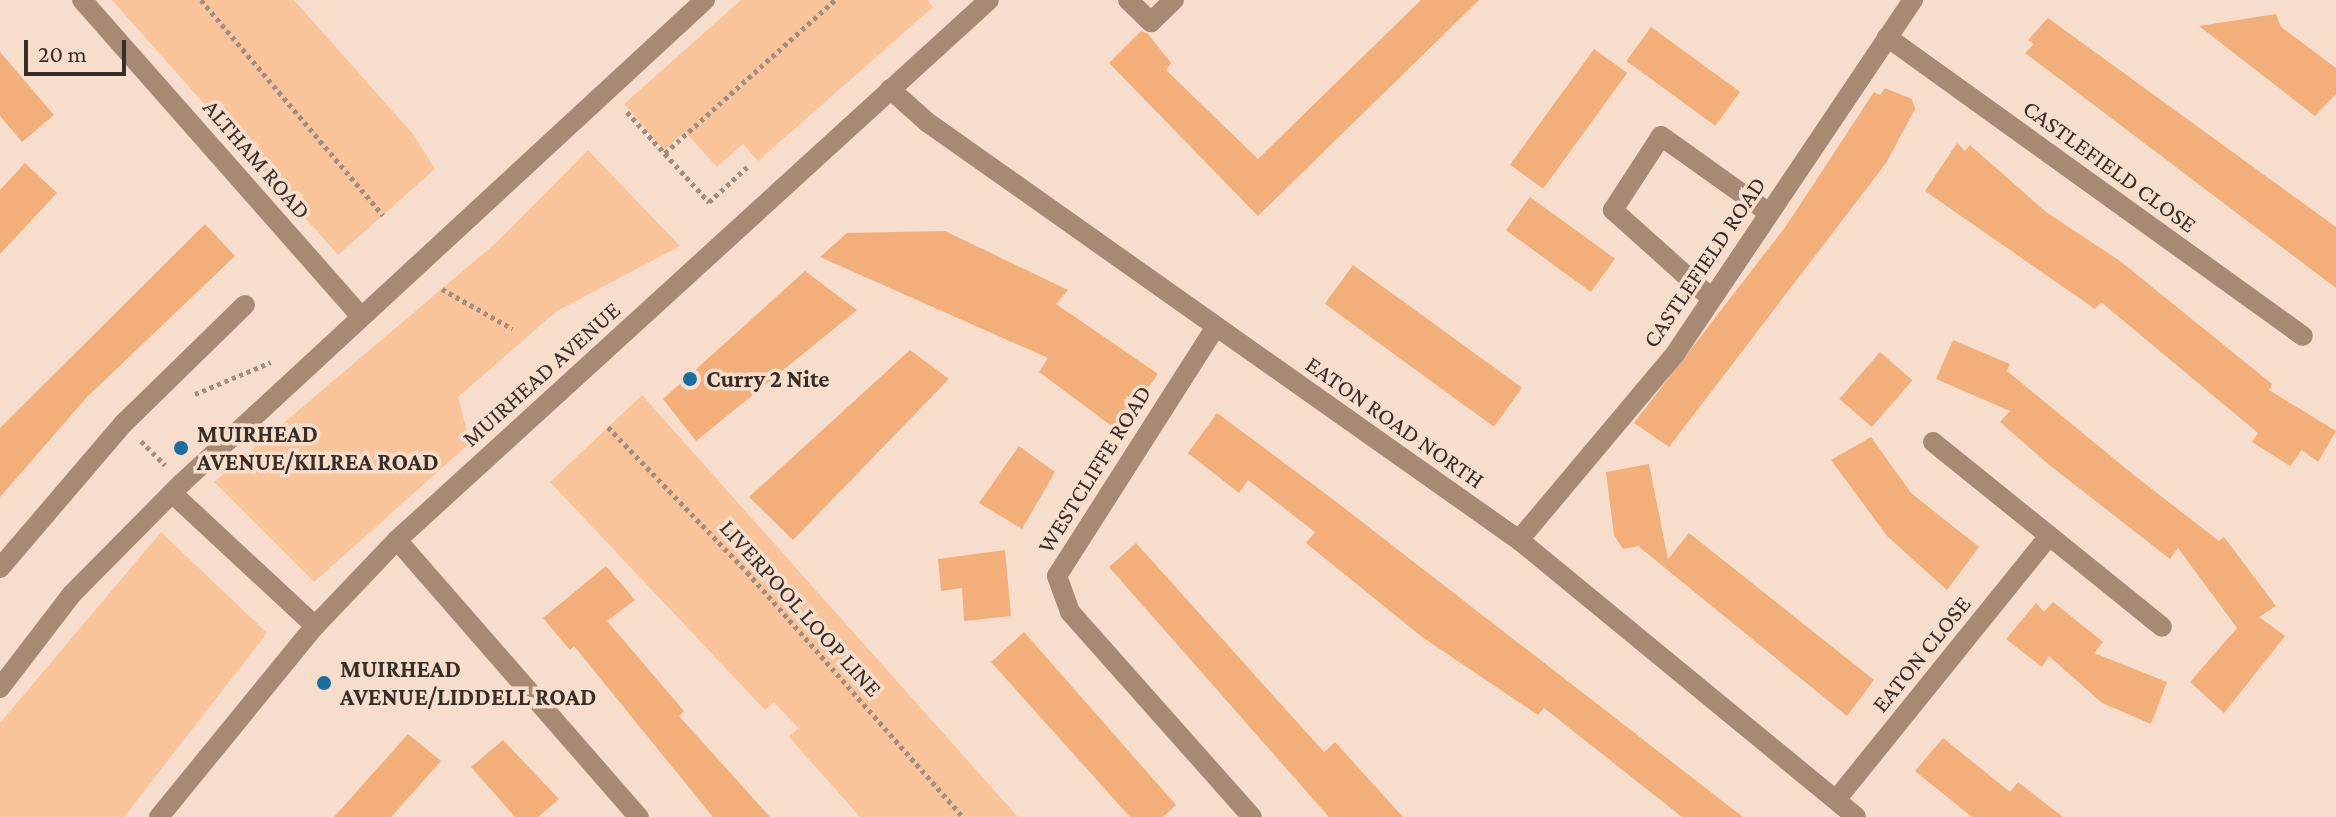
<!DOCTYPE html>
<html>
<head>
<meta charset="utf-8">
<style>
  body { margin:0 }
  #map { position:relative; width:2336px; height:817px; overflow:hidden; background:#f7decc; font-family:"Crimson Pro",serif }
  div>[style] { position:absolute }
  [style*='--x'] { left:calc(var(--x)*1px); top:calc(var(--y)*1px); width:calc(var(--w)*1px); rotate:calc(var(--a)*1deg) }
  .green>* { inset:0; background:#fac49b }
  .building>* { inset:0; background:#f2af79; transform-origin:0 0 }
  .path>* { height:5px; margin-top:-2.5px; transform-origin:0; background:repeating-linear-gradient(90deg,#9f8e81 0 4px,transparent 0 8px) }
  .minor>* { height:20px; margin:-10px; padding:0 10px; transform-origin:10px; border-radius:10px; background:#a78a74 }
  .dots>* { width:22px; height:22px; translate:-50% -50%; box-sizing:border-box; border:4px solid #f7decc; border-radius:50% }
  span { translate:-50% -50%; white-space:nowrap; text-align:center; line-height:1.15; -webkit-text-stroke:7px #f7decc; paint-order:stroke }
  .street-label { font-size:24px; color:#372e27 }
  .poi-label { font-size:24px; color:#372e27; font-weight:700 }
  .left { translate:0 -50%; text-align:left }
  .scale { position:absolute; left:24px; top:40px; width:102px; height:36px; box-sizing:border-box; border:4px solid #372e27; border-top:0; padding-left:10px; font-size:24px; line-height:28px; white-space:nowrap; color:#372e27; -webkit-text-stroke:6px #f7decc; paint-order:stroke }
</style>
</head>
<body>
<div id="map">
  <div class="green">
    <div style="clip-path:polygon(112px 0,294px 0,413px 134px,435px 169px,338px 255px)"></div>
    <div style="clip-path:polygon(741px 0,927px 0,933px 7px,758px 161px,743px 144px,717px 167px,685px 132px,664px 150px,624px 104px)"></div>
    <div style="clip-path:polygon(588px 150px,680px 246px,557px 311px,458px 397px,470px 443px,314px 582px,214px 482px,497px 242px)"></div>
    <div style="clip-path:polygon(642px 395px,1018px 817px,860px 817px,789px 737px,798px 728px,774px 702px,765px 710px,550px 482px)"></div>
    <div style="clip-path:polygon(161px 532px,267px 633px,124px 817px,0 817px,0 723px)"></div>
  </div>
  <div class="building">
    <div style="clip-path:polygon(1421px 0,1479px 0,1258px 216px,1109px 63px,1141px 31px,1148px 34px,1171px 63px,1166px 70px,1258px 159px)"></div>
    <div style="clip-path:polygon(2276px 14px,2281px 27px,2336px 68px,2336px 94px,2315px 116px,2199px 26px)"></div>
    <div style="clip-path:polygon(2048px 18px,2336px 227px,2336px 288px,2025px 53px,2034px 44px,2028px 40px)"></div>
    <div style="left:1651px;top:27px;width:110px;height:42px;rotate:36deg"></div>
    <div style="left:1594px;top:49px;width:41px;height:143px;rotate:36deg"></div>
    <div style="clip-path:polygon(0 52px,54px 115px,22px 142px,0 116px)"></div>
    <div style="clip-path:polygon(1885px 88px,1912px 99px,1915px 109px,1886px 163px,1669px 447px,1634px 423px,1786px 226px,1874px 92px,1880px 95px)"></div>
    <div style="clip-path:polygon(1957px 143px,1965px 151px,1970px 145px,2046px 212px,2120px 261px,2272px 384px,2269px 390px,2336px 431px,2318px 462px,2302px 450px,2290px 466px,2252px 442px,2258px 433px,2101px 302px,2095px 309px,1925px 191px)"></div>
    <div style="clip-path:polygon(25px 163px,57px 193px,0 254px,0 190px)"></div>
    <div style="left:1530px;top:197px;width:105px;height:41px;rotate:36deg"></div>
    <div style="clip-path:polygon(205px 224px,235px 256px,87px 397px,0 497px,0 428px)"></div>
    <div style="clip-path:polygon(945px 231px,1068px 290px,1056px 304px,1158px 374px,1117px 430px,1039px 372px,1048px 358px,820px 257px,847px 233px)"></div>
    <div style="left:1353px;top:265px;width:209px;height:48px;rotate:36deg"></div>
    <div style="clip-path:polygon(805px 271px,857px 310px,696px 441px,663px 399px)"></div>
    <div style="clip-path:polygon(1953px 340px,2010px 364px,2007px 371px,2135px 476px,2219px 541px,2224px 537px,2276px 606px,2259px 617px,2285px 636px,2224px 713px,2190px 682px,2237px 628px,2178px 548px,2170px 559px,2048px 464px,2000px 422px,2010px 411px,1936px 379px)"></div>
    <div style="clip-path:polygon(910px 350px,949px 379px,793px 540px,749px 497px)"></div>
    <div style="left:1880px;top:352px;width:43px;height:62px;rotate:41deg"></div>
    <div style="clip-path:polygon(1217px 413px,1326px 494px,1743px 817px,1682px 817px,1544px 708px,1538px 715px,1422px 637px,1306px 543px,1315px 532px,1248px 480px,1239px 493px,1188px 453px)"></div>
    <div style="clip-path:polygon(1871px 437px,1911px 493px,1979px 547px,1947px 590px,1887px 536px,1831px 460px)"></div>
    <div style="clip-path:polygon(1019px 446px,1055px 472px,1022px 529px,979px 503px)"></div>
    <div style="clip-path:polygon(1649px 464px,1668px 559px,1689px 533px,1874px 680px,1847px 716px,1638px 546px,1623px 549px,1614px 535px,1606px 472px)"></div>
    <div style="clip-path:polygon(1136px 543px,1324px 752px,1335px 742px,1403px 817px,1329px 817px,1109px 567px)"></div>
    <div style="clip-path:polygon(1005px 550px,1011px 616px,964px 621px,962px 588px,941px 591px,938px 559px)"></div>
    <div style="clip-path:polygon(606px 566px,635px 600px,607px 621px,684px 711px,679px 716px,770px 817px,713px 817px,574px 646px,570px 650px,543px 618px)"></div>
    <div style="clip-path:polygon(2053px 602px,2103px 642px,2094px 653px,2167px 682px,2151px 724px,2102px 703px,2049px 656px,2042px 667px,2006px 639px,2036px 603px,2044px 612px)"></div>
    <div style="clip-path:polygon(1024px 632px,1176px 805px,1163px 817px,1130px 817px,991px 662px)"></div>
    <div style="clip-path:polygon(408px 734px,441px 761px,391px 817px,334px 817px)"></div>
    <div style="clip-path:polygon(1943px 738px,2010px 792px,2018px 782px,2063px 817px,1972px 817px,1915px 771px)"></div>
    <div style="clip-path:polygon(503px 740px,559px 799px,538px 817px,515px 817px,471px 767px)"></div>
  </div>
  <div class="path">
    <div style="--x:201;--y:0;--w:282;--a:49.8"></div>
    <div style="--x:627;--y:112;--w:122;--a:47.7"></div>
    <div style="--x:709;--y:202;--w:52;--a:-42.6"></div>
    <div style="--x:665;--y:153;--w:229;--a:-42"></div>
    <div style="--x:442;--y:289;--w:81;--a:29.4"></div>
    <div style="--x:195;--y:394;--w:82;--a:-22.8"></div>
    <div style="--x:608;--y:427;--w:201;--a:46.2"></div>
    <div style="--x:747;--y:572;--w:327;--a:48.6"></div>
    <div style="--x:141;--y:441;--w:34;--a:45"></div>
  </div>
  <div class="minor">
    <div style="--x:82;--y:0;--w:422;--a:48.6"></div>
    <div style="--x:1128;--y:0;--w:32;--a:44"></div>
    <div style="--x:1151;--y:22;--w:32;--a:-44"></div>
    <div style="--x:1887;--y:37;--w:512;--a:35.71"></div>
    <div style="--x:890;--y:89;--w:50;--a:41.7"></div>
    <div style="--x:927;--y:122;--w:725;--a:35.23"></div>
    <div style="--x:1519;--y:540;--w:436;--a:39.4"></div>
    <div style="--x:1711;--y:298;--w:132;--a:-138.1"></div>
    <div style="--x:1613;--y:210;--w:88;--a:-57"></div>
    <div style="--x:1661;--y:136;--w:133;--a:35.5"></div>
    <div style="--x:1215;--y:328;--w:294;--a:122.5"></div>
    <div style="--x:1057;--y:576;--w:38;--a:70"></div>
    <div style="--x:1070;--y:612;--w:274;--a:48.4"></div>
    <div style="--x:1933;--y:442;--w:294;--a:38.9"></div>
    <div style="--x:172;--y:493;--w:195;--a:42.9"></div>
    <div style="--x:397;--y:540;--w:368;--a:48.9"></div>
    <div style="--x:1519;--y:540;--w:243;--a:-50"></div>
    <div style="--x:1675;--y:354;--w:427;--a:-56.1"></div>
    <div style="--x:0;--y:568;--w:191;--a:-49.5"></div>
    <div style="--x:124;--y:423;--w:169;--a:-44.3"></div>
    <div style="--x:0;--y:688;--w:117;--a:-52.6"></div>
    <div style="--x:71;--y:595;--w:158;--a:-45.3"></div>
    <div style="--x:182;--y:483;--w:712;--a:-42.72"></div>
    <div style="--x:1836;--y:800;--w:334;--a:-51.1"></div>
    <div style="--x:159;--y:817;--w:247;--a:-50.8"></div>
    <div style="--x:315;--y:626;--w:119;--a:-46.4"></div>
    <div style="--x:397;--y:540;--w:801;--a:-42.37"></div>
  </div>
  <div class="dots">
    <div style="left:690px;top:379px;background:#1970a0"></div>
    <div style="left:181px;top:448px;background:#1970a0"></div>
    <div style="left:324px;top:683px;background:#1970a0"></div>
  </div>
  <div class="street-label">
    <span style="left:257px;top:159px;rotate:49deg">ALTHAM ROAD</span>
    <span style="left:2110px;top:166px;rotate:36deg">CASTLEFIELD CLOSE</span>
    <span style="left:1704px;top:262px;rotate:-56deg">CASTLEFIELD ROAD</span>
    <span style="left:541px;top:374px;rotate:-42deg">MUIRHEAD AVENUE</span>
    <span style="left:1395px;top:422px;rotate:35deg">EATON ROAD NORTH</span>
    <span style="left:1094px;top:469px;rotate:-58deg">WESTCLIFFE ROAD</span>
    <span style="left:801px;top:608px;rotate:48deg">LIVERPOOL LOOP LINE</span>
    <span style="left:1921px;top:654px;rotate:-51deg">EATON CLOSE</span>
  </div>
  <div class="poi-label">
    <span class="left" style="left:706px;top:379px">Curry 2 Nite</span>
    <span class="left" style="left:197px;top:448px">MUIRHEAD<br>AVENUE/KILREA ROAD</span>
    <span class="left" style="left:340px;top:683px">MUIRHEAD<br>AVENUE/LIDDELL ROAD</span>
  </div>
  <div class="scale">20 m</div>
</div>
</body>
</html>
